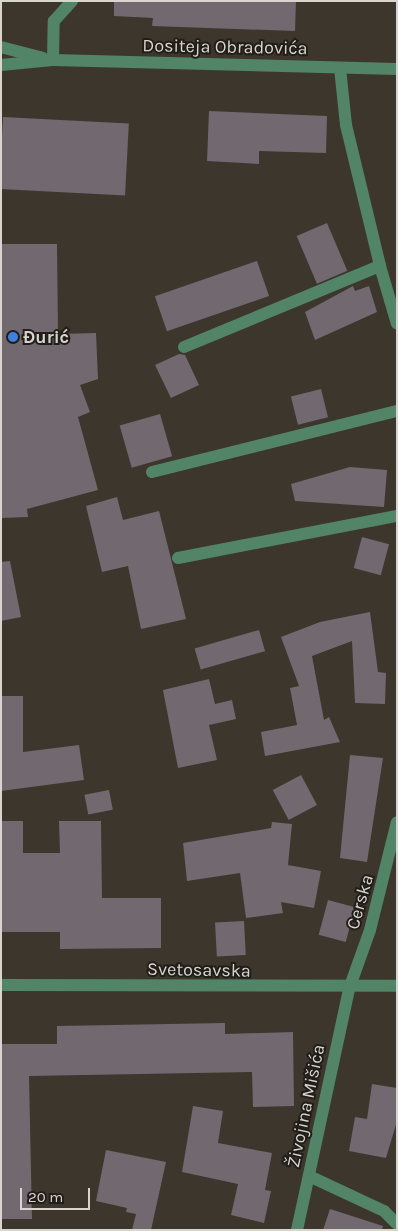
<!DOCTYPE html>
<html>
<head>
<meta charset="utf-8">
<style>
  body { margin:0 }
  #map { position:relative; width:398px; height:1231px; overflow:hidden; background:#3c362d; font-family:Karla,sans-serif }
  div>[style] { position:absolute }
  [style*='--x'] { left:calc(var(--x)*1px); top:calc(var(--y)*1px); width:calc(var(--w)*1px); rotate:calc(var(--a)*1deg) }
  .building>* { inset:0; background:#726870; transform-origin:0 0 }
  .minor>* { height:12px; margin:-6px; padding:0 6px; transform-origin:6px; border-radius:6px; background:#528467 }
  .dots>* { width:14px; height:14px; translate:-50% -50%; box-sizing:border-box; border:2px solid #211e1a; border-radius:50% }
  span { translate:-50% -50%; white-space:nowrap; text-align:center; line-height:1.15; -webkit-text-stroke:4px #211e1a; paint-order:stroke }
  .street-label { font-size:18px; color:#d8d4ce }
  .poi-label { font-size:18px; color:#d8d4ce; font-weight:700 }
  .left { translate:0 -50%; text-align:left }
  .frame { position:absolute; inset:0; border:2px solid #d8d4ce; pointer-events:none }
  .scale { position:absolute; left:20px; top:1188px; width:70px; height:22px; box-sizing:border-box; border:2px solid #d8d4ce; border-top:0; padding-left:6px; font-size:15px; line-height:18px; white-space:nowrap; color:#d8d4ce; -webkit-text-stroke:4px #211e1a; paint-order:stroke }
</style>
</head>
<body>
<div id="map">
  <div class="building">
    <div style="clip-path:polygon(114px 1px,296px 1px,295px 31px,152px 26px,153px 18px,114px 16px)"></div>
    <div style="clip-path:polygon(209px 111px,327px 116px,326px 153px,259px 151px,259px 164px,207px 161px)"></div>
    <div style="left:3px;top:117px;width:126px;height:72px;rotate:3deg"></div>
    <div style="left:327px;top:223px;width:52px;height:33px;rotate:67deg"></div>
    <div style="clip-path:polygon(1px 244px,57px 244px,58px 334px,96px 333px,98px 379px,80px 385px,90px 412px,78px 417px,98px 490px,27px 509px,28px 517px,1px 518px)"></div>
    <div style="left:257px;top:261px;width:37px;height:108px;rotate:71deg"></div>
    <div style="clip-path:polygon(353px 286px,355px 291px,369px 286px,377px 312px,315px 340px,305px 312px)"></div>
    <div style="clip-path:polygon(179px 354px,185px 355px,199px 385px,171px 398px,155px 365px)"></div>
    <div style="left:321px;top:389px;width:29px;height:31px;rotate:76deg"></div>
    <div style="left:160px;top:414px;width:44px;height:42px;rotate:74deg"></div>
    <div style="clip-path:polygon(350px 467px,387px 470px,384px 507px,295px 501px,291px 484px)"></div>
    <div style="clip-path:polygon(117px 497px,123px 520px,159px 511px,186px 619px,141px 629px,128px 566px,102px 572px,86px 506px)"></div>
    <div style="left:362px;top:537px;width:28px;height:32px;rotate:15deg"></div>
    <div style="clip-path:polygon(10px 561px,21px 617px,1px 621px,1px 562px)"></div>
    <div style="clip-path:polygon(370px 612px,378px 672px,386px 673px,385px 704px,355px 703px,352px 641px,312px 656px,324px 720px,329px 717px,340px 742px,265px 756px,261px 732px,297px 725px,290px 688px,299px 686px,281px 637px,320px 622px)"></div>
    <div style="left:259px;top:630px;width:22px;height:67px;rotate:74deg"></div>
    <div style="clip-path:polygon(209px 679px,215px 704px,232px 700px,236px 719px,209px 725px,217px 760px,178px 768px,163px 690px)"></div>
    <div style="clip-path:polygon(1px 696px,23px 696px,23px 752px,79px 745px,84px 780px,1px 791px)"></div>
    <div style="clip-path:polygon(350px 755px,383px 758px,367px 862px,340px 858px)"></div>
    <div style="left:301px;top:775px;width:34px;height:32px;rotate:62deg"></div>
    <div style="left:109px;top:790px;width:20px;height:25px;rotate:79deg"></div>
    <div style="clip-path:polygon(1px 821px,23px 821px,23px 853px,60px 853px,59px 821px,101px 821px,102px 898px,161px 898px,161px 948px,60px 949px,60px 932px,1px 932px)"></div>
    <div style="clip-path:polygon(272px 822px,292px 824px,288px 865px,321px 871px,314px 908px,281px 902px,283px 913px,246px 918px,240px 873px,187px 881px,183px 843px,271px 828px)"></div>
    <div style="left:328px;top:900px;width:28px;height:36px;rotate:15deg"></div>
    <div style="left:244px;top:921px;width:34px;height:29px;rotate:87deg"></div>
    <div style="clip-path:polygon(225px 1023px,225px 1034px,293px 1032px,294px 1106px,253px 1107px,252px 1072px,29px 1076px,32px 1219px,1px 1219px,1px 1044px,57px 1044px,57px 1026px)"></div>
    <div style="clip-path:polygon(372px 1084px,397px 1088px,397px 1121px,386px 1158px,349px 1151px,355px 1117px,367px 1119px)"></div>
    <div style="clip-path:polygon(193px 1106px,223px 1111px,218px 1143px,272px 1153px,265px 1190px,271px 1191px,264px 1223px,231px 1215px,238px 1184px,182px 1172px)"></div>
    <div style="clip-path:polygon(106px 1150px,166px 1162px,151px 1230px,132px 1230px,136px 1214px,126px 1212px,127px 1208px,96px 1201px)"></div>
    <div style="clip-path:polygon(330px 1209px,383px 1226px,382px 1230px,323px 1230px)"></div>
  </div>
  <div class="minor">
    <div style="--x:1;--y:47;--w:43;--a:14.7"></div>
    <div style="--x:53;--y:60;--w:39;--a:-89"></div>
    <div style="--x:54;--y:21;--w:27;--a:-48"></div>
    <div style="--x:1;--y:65;--w:52;--a:-5.5"></div>
    <div style="--x:53;--y:60;--w:344;--a:1.5"></div>
    <div style="--x:340;--y:68;--w:57;--a:84"></div>
    <div style="--x:346;--y:125;--w:145;--a:76.4"></div>
    <div style="--x:184;--y:347;--w:212;--a:-22.5"></div>
    <div style="--x:380;--y:266;--w:60;--a:73.7"></div>
    <div style="--x:152;--y:472;--w:252;--a:-14"></div>
    <div style="--x:178;--y:558;--w:223;--a:-10.9"></div>
    <div style="--x:1;--y:985;--w:396;--a:0.1"></div>
    <div style="--x:309;--y:1176;--w:83;--a:25"></div>
    <div style="--x:384;--y:1211;--w:18;--a:45"></div>
    <div style="--x:297;--y:1230;--w:247;--a:-77.8"></div>
    <div style="--x:349;--y:989;--w:63;--a:-70.4"></div>
    <div style="--x:370;--y:930;--w:111;--a:-76"></div>
  </div>
  <div class="dots">
    <div style="left:13px;top:337px;background:#3f7fe0"></div>
  </div>
  <div class="street-label">
    <span style="left:225px;top:47px;rotate:1deg">Dositeja Obradovića</span>
    <span style="left:360px;top:902px;rotate:-74deg">Cerska</span>
    <span style="left:199px;top:970px;rotate:1deg">Svetosavska</span>
    <span style="left:306px;top:1106px;rotate:-78deg">Živojina Mišića</span>
  </div>
  <div class="poi-label">
    <span class="left" style="left:23px;top:337px">Đurić</span>
  </div>
  <div class="frame"></div>
  <div class="scale">20 m</div>
</div>
</body>
</html>
